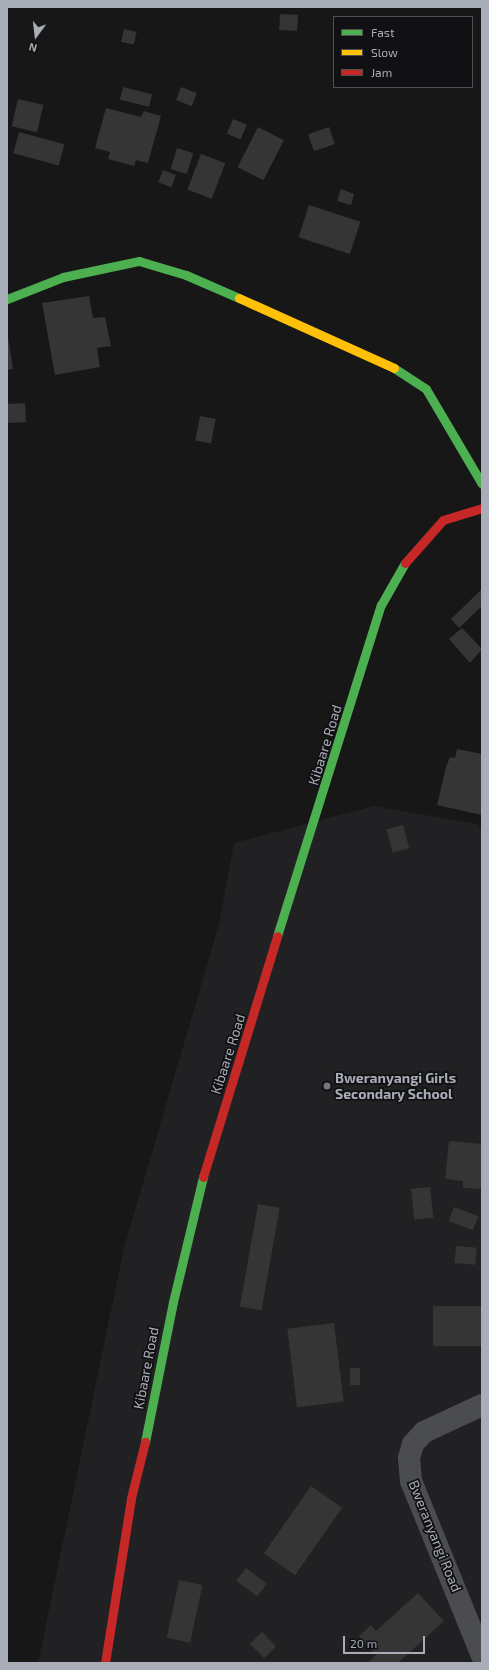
<!DOCTYPE html>
<html>
<head>
<meta charset="utf-8">
<style>
  body { margin:0 }
  #map { position:relative; width:489px; height:1670px; overflow:hidden; background:#171717; font-family:"Exo 2",sans-serif }
  div>[style] { position:absolute }
  [style*='--x'] { left:calc(var(--x)*1px); top:calc(var(--y)*1px); width:calc(var(--w)*1px); rotate:calc(var(--a)*1deg) }
  .built>* { inset:0; background:#212123 }
  .building>* { inset:0; background:#353536; transform-origin:0 0 }
  .street>* { height:22px; margin:-11px; padding:0 11px; transform-origin:11px; border-radius:11px; background:#4b4c50 }
  .fast>* { height:9px; margin:-4.5px; padding:0 4.5px; transform-origin:4.5px; border-radius:4.5px; background:#4caf50 }
  .slow>* { height:9px; margin:-4.5px; padding:0 4.5px; transform-origin:4.5px; border-radius:4.5px; background:#ffc107 }
  .jam>* { height:9px; margin:-4.5px; padding:0 4.5px; transform-origin:4.5px; border-radius:4.5px; background:#c62828 }
  .dots>* { width:11px; height:11px; translate:-50% -50%; box-sizing:border-box; border:2px solid #111113; border-radius:50% }
  span { translate:-50% -50%; white-space:nowrap; text-align:center; line-height:1.15; -webkit-text-stroke:3.5px #111113; paint-order:stroke }
  .street-label { font-size:14px; color:#a8adb8 }
  .poi-label { font-size:14px; color:#a8adb8; font-weight:700 }
  .left { translate:0 -50%; text-align:left }
  .frame { position:absolute; inset:0; border:8px solid #a8adb8; pointer-events:none }
  .legend { position:absolute; left:333px; top:16px; width:140px; height:72px; box-sizing:border-box; background:#111113; border:1px solid #4d4f55; margin:0; padding:5px 7px; list-style:none; font-size:12px; color:#a8adb8 }
  .legend li { display:flex; align-items:center; gap:8px; height:20px }
  .legend b { width:20px; border:1px solid #4d4f55 }
  .north { position:absolute; left:16px; top:16px; width:40px; height:40px; -webkit-text-stroke:3px #111113; paint-order:stroke; rotate:195deg; font-size:11px; font-weight:700; line-height:16px; text-align:center; color:#a8adb8 }
  .north::after { content:''; display:block; margin:auto; width:14px; height:18px; background:#a8adb8; clip-path:polygon(50% 0,100% 100%,50% 72%,0 100%) }
  .scale { position:absolute; left:343px; top:1636px; width:82px; height:18px; box-sizing:border-box; border:2px solid #a8adb8; border-top:0; padding-left:5px; font-size:12px; line-height:14px; white-space:nowrap; color:#a8adb8; -webkit-text-stroke:3px #111113; paint-order:stroke }
</style>
</head>
<body>
<div id="map">
  <div class="built">
    <div style="clip-path:polygon(374px 806px,476px 824px,482px 830px,482px 1663px,38px 1663px,124px 1248px,219px 924px,234px 843px)"></div>
  </div>
  <div class="building">
    <div style="left:280px;top:14px;width:18px;height:16px;rotate:3deg"></div>
    <div style="left:124px;top:29px;width:13px;height:13px;rotate:13deg"></div>
    <div style="left:123px;top:87px;width:30px;height:13px;rotate:14deg"></div>
    <div style="left:181px;top:87px;width:17px;height:14px;rotate:21deg"></div>
    <div style="left:18px;top:99px;width:26px;height:28px;rotate:13deg"></div>
    <div style="clip-path:polygon(106px 108px,141px 117px,144px 111px,161px 116px,148px 163px,136px 160px,134px 166px,108px 159px,110px 152px,95px 148px)"></div>
    <div style="left:233px;top:119px;width:15px;height:16px;rotate:23deg"></div>
    <div style="left:258px;top:127px;width:29px;height:45px;rotate:27deg"></div>
    <div style="left:329px;top:127px;width:18px;height:22px;rotate:71deg"></div>
    <div style="left:19px;top:132px;width:47px;height:22px;rotate:15deg"></div>
    <div style="left:177px;top:148px;width:17px;height:22px;rotate:17deg"></div>
    <div style="left:201px;top:154px;width:26px;height:38px;rotate:21deg"></div>
    <div style="left:163px;top:170px;width:14px;height:13px;rotate:21deg"></div>
    <div style="clip-path:polygon(341px 189px,354px 194px,351px 205px,337px 201px)"></div>
    <div style="left:309px;top:205px;width:54px;height:34px;rotate:18deg"></div>
    <div style="clip-path:polygon(89px 296px,93px 318px,105px 317px,111px 346px,97px 348px,100px 367px,55px 375px,42px 303px)"></div>
    <div style="clip-path:polygon(8px 336px,13px 369px,7px 370px,7px 337px)"></div>
    <div style="left:25px;top:403px;width:19px;height:18px;rotate:87deg"></div>
    <div style="left:200px;top:416px;width:16px;height:25px;rotate:11deg"></div>
    <div style="clip-path:polygon(482px 589px,482px 606px,459px 628px,451px 619px)"></div>
    <div style="clip-path:polygon(462px 628px,482px 649px,470px 663px,449px 639px)"></div>
    <div style="clip-path:polygon(457px 749px,482px 754px,482px 815px,437px 805px,446px 767px,450px 757px,455px 758px)"></div>
    <div style="left:403px;top:825px;width:24px;height:17px;rotate:75deg"></div>
    <div style="clip-path:polygon(449px 1141px,482px 1144px,482px 1189px,463px 1188px,463px 1181px,445px 1179px)"></div>
    <div style="left:430px;top:1187px;width:31px;height:19px;rotate:84deg"></div>
    <div style="left:258px;top:1204px;width:22px;height:104px;rotate:10deg"></div>
    <div style="left:454px;top:1207px;width:26px;height:15px;rotate:21deg"></div>
    <div style="left:456px;top:1246px;width:21px;height:17px;rotate:5deg"></div>
    <div style="left:482px;top:1306px;width:40px;height:49px;rotate:90deg"></div>
    <div style="left:334px;top:1323px;width:79px;height:47px;rotate:83deg"></div>
    <div style="left:350px;top:1368px;width:10px;height:17px"></div>
    <div style="left:311px;top:1486px;width:38px;height:82px;rotate:35deg"></div>
    <div style="left:246px;top:1568px;width:26px;height:16px;rotate:37deg"></div>
    <div style="left:179px;top:1580px;width:24px;height:59px;rotate:12deg"></div>
    <div style="clip-path:polygon(418px 1593px,444px 1621px,398px 1663px,367px 1663px,376px 1655px,359px 1636px,371px 1625px,376px 1631px)"></div>
    <div style="left:262px;top:1632px;width:20px;height:17px;rotate:45deg"></div>
  </div>
  <div class="street">
    <div style="--x:482;--y:1405;--w:64;--a:155"></div>
    <div style="--x:424;--y:1432;--w:16;--a:133"></div>
    <div style="--x:413;--y:1444;--w:15;--a:106"></div>
    <div style="--x:409;--y:1458;--w:23;--a:85"></div>
    <div style="--x:411;--y:1481;--w:189;--a:67.9"></div>
  </div>
  <div class="fast">
    <div style="--x:7;--y:299;--w:60;--a:-21.4"></div>
    <div style="--x:63;--y:277;--w:78;--a:-11.9"></div>
    <div style="--x:139;--y:261;--w:49;--a:16.6"></div>
    <div style="--x:186;--y:275;--w:58;--a:23.5"></div>
    <div style="--x:394;--y:368;--w:38;--a:33"></div>
    <div style="--x:426;--y:389;--w:110;--a:59.5"></div>
    <div style="--x:277;--y:936;--w:347;--a:-72.6"></div>
    <div style="--x:381;--y:605;--w:48;--a:-60.3"></div>
    <div style="--x:145;--y:1442;--w:143;--a:-78.7"></div>
    <div style="--x:173;--y:1302;--w:129;--a:-76.5"></div>
  </div>
  <div class="slow">
    <div style="--x:239;--y:298;--w:170;--a:24.3"></div>
  </div>
  <div class="jam">
    <div style="--x:405;--y:563;--w:57;--a:-48.5"></div>
    <div style="--x:443;--y:520;--w:41;--a:-17.1"></div>
    <div style="--x:203;--y:1177;--w:252;--a:-72.9"></div>
    <div style="--x:105;--y:1663;--w:167;--a:-81"></div>
    <div style="--x:131;--y:1498;--w:58;--a:-76"></div>
  </div>
  <div class="dots">
    <div style="left:327px;top:1086px;background:#757880"></div>
  </div>
  <div class="street-label">
    <span style="left:325px;top:745px;rotate:-73deg">Kibaare Road</span>
    <span style="left:228px;top:1054px;rotate:-72deg">Kibaare Road</span>
    <span style="left:146px;top:1368px;rotate:-79deg">Kibaare Road</span>
    <span style="left:435px;top:1536px;rotate:68deg">Bweranyangi Road</span>
  </div>
  <div class="poi-label">
    <span class="left" style="left:335px;top:1086px">Bweranyangi Girls<br>Secondary School</span>
  </div>
  <div class="frame"></div>
  <ul class="legend">
  <li><b style="height:5px;background:#4caf50"></b>Fast</li>
  <li><b style="height:5px;background:#ffc107"></b>Slow</li>
  <li><b style="height:5px;background:#c62828"></b>Jam</li>
  </ul>
  <div class="north">N</div>
  <div class="scale">20 m</div>
</div>
</body>
</html>
